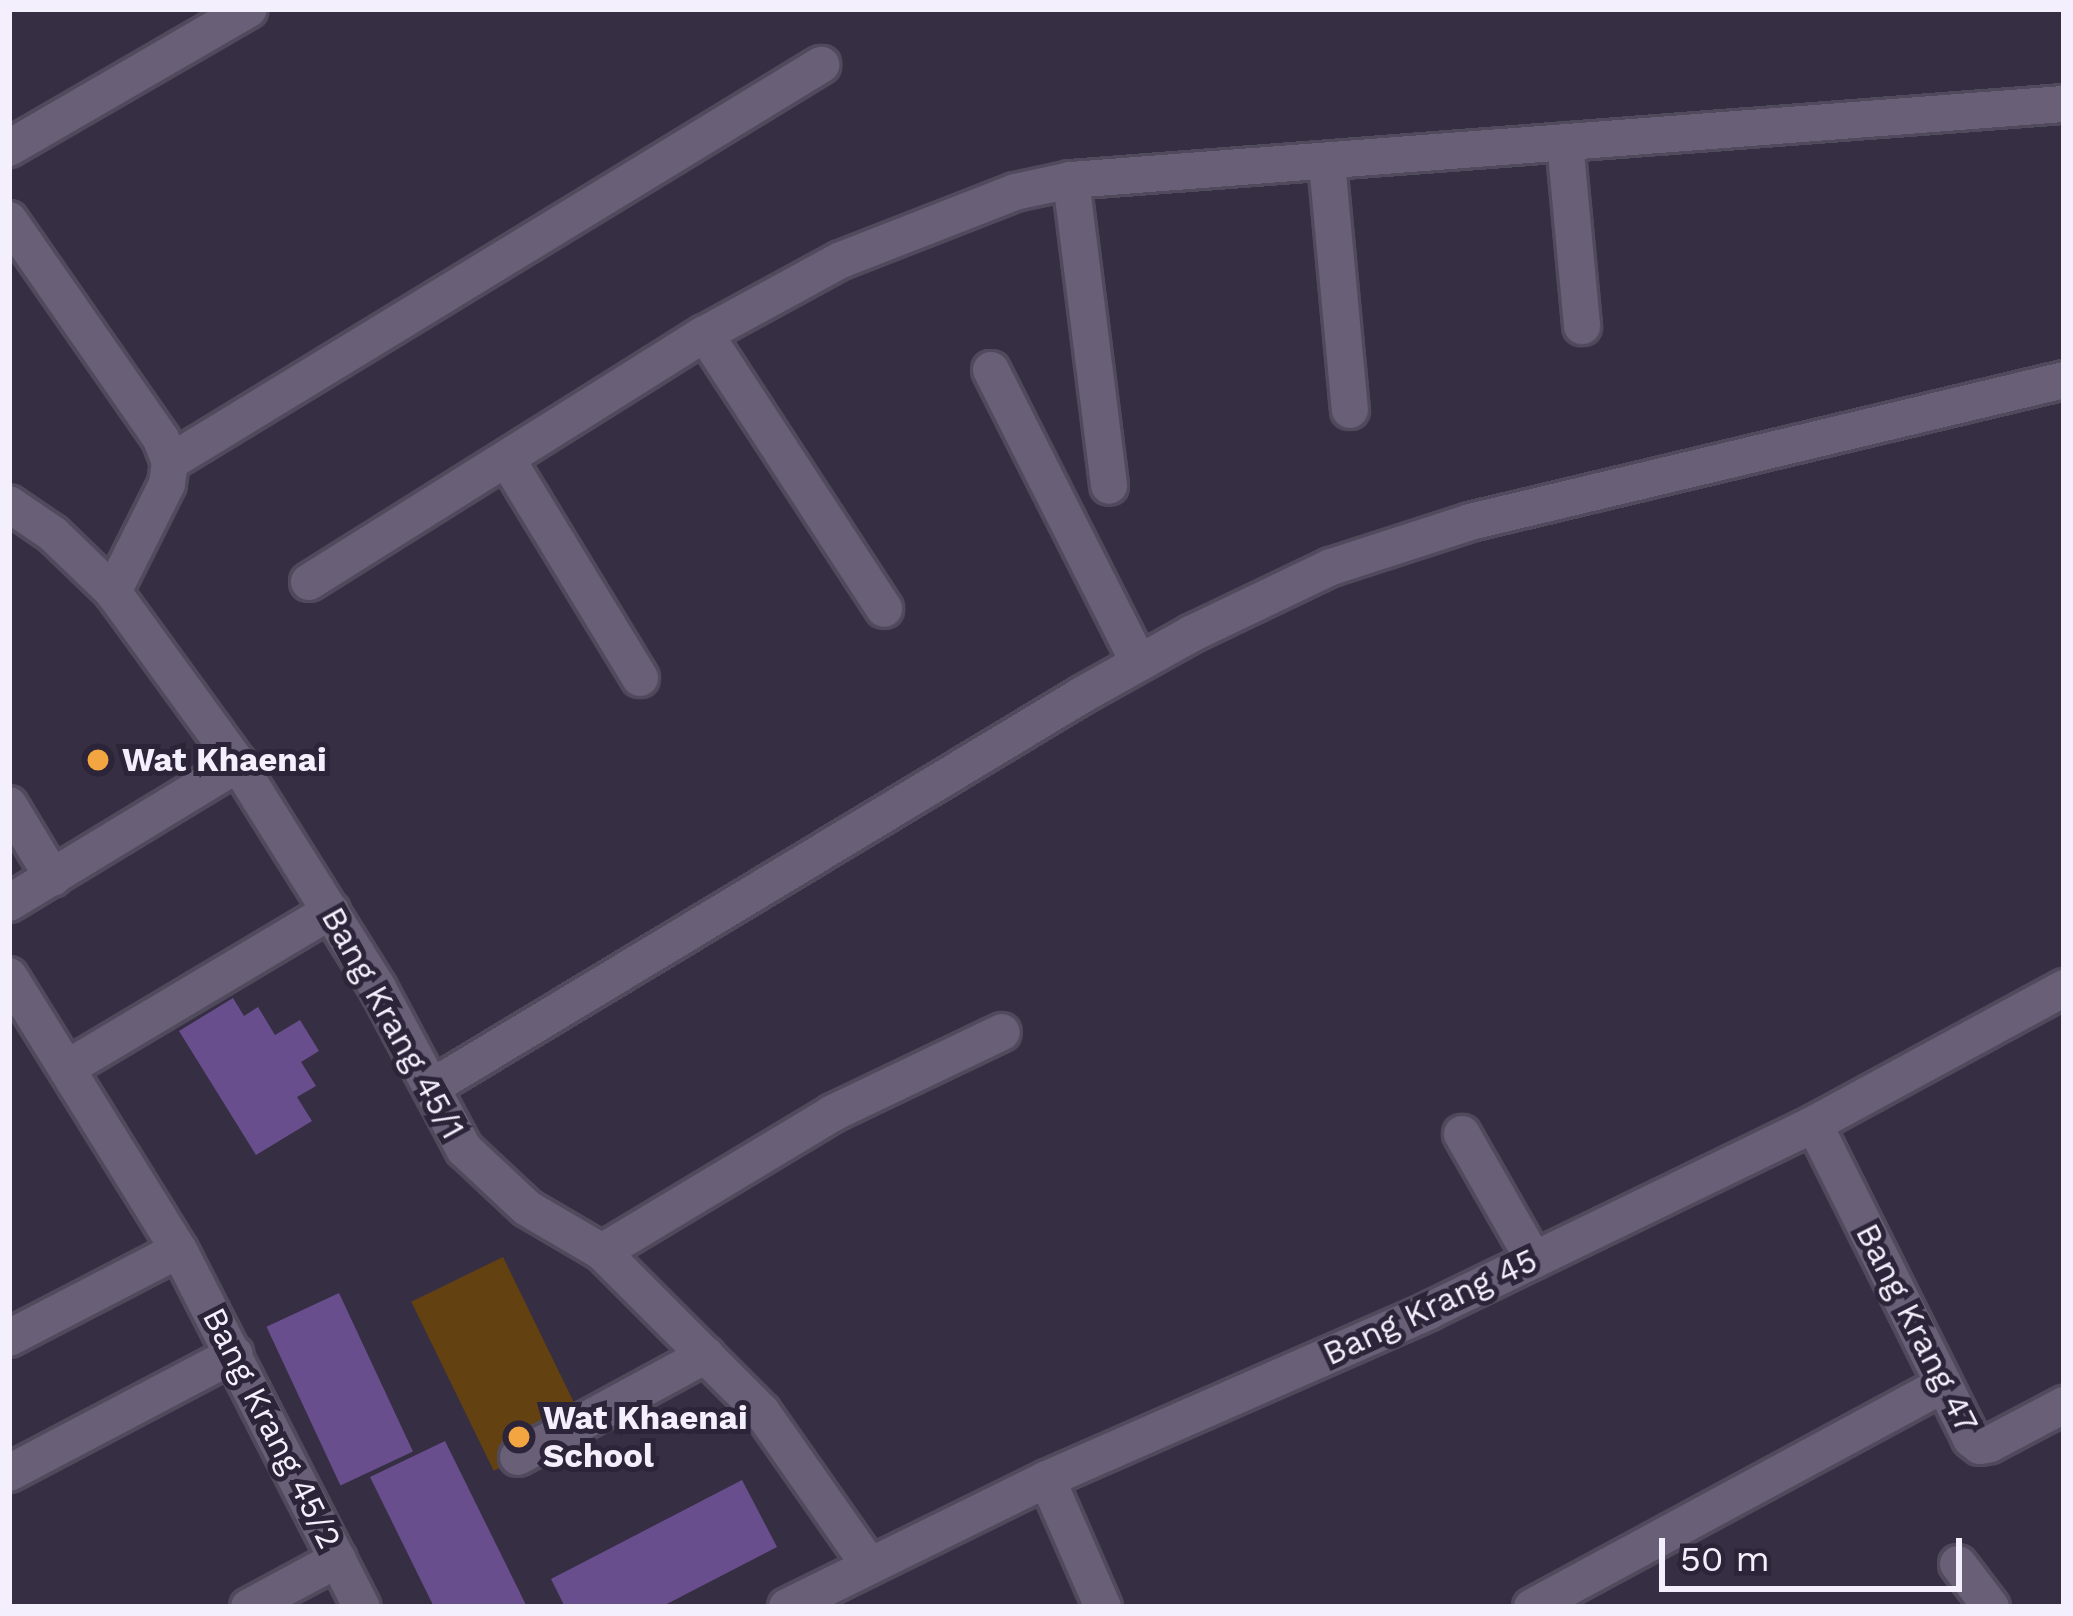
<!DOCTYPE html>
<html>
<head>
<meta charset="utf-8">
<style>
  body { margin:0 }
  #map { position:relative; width:2073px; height:1616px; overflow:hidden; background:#362e43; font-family:"Work Sans",sans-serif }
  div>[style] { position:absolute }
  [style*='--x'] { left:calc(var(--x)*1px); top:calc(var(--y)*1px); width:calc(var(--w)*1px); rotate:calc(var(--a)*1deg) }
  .green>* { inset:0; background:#644111; transform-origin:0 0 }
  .building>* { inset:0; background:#694e8d; transform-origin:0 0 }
  .roads { filter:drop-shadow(3px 0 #514a5c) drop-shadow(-3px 0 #514a5c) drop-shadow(0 3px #514a5c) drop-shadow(0 -3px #514a5c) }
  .minor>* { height:36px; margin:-18px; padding:0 18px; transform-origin:18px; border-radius:18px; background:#696078 }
  .dots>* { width:33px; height:33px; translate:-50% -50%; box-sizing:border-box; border:6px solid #2c2438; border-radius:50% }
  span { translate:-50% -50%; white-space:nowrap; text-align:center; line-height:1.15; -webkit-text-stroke:10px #2c2438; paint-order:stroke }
  .poi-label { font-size:33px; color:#f4effd; font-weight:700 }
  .left { translate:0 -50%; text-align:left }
  .street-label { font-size:33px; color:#f4effd }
  .frame { position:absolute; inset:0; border:12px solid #f4effd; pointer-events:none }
  .scale { position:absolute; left:1659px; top:1538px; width:303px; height:54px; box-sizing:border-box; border:6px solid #f4effd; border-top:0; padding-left:15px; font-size:36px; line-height:42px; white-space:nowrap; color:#f4effd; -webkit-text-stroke:9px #2c2438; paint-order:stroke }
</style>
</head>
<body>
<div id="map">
  <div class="green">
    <div style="left:503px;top:1257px;width:188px;height:102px;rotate:64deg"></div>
  </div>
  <div class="building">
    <div style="clip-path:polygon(233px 998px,244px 1016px,258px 1007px,275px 1035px,300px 1020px,319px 1051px,301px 1062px,316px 1086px,297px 1097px,312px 1121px,256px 1155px,179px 1031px)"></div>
    <div style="left:339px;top:1293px;width:175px;height:80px;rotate:65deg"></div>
    <div style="clip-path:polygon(445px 1441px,527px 1607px,434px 1607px,370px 1477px)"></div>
    <div style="clip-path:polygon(742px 1480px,777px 1547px,661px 1607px,565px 1607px,551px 1579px)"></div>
  </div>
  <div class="roads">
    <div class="minor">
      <div style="--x:1565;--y:142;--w:185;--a:84.7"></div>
      <div style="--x:9;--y:148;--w:277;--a:-30.1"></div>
      <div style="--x:1327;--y:163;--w:248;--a:84.7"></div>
      <div style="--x:1071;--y:180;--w:308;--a:82.9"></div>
      <div style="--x:9;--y:220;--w:267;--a:55.2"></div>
      <div style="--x:161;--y:439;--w:25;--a:69"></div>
      <div style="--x:170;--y:462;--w:22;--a:98"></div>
      <div style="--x:167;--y:484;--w:121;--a:116.6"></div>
      <div style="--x:705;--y:334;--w:328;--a:56.9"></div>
      <div style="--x:991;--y:370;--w:328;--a:63.2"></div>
      <div style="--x:508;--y:461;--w:254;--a:58.7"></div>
      <div style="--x:170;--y:462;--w:763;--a:-31.38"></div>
      <div style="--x:9;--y:504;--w:53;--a:34.3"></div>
      <div style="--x:53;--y:534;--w:83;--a:44"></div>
      <div style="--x:113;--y:592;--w:213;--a:54"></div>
      <div style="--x:238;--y:764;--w:264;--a:58"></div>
      <div style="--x:378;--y:988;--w:183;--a:61.9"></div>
      <div style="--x:464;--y:1149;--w:86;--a:43.1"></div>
      <div style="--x:527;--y:1208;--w:87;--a:30.4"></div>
      <div style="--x:602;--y:1252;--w:226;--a:45"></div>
      <div style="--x:762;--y:1412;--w:187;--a:55"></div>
      <div style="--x:309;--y:582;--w:467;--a:-32.1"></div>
      <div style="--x:705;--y:334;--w:155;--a:-28.6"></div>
      <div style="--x:841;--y:260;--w:187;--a:-21.3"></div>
      <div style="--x:1015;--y:192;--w:57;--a:-12.1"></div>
      <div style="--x:1071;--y:180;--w:996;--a:-4.38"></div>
      <div style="--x:9;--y:805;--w:85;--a:58.9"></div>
      <div style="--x:9;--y:903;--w:268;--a:-31.3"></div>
      <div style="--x:9;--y:976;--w:322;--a:58.2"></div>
      <div style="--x:179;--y:1250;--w:401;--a:62.9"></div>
      <div style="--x:69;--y:1067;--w:305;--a:-30.8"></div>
      <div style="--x:432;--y:1087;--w:759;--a:-31.09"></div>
      <div style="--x:1082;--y:695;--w:125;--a:-29.2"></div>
      <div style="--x:1191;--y:634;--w:155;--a:-25.6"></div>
      <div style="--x:1331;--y:567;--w:146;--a:-17.9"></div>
      <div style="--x:1470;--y:522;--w:611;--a:-13.44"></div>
      <div style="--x:1814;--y:1124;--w:352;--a:63.5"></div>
      <div style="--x:1971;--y:1439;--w:11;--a:38"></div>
      <div style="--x:1980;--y:1446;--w:10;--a:-11"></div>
      <div style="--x:1990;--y:1444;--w:84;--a:-27.8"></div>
      <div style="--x:1462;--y:1134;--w:145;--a:60.3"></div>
      <div style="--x:602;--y:1252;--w:270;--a:-31"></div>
      <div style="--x:833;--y:1113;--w:187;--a:-25.6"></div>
      <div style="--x:9;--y:1338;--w:191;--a:-27.4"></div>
      <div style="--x:518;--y:1457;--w:214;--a:-28.5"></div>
      <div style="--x:9;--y:1473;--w:255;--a:-27.8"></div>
      <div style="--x:1047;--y:1479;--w:140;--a:66.4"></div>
      <div style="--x:1958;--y:1564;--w:54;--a:52.5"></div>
      <div style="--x:249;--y:1607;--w:101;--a:-28.3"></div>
      <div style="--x:787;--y:1607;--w:290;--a:-26.2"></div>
      <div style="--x:1047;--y:1479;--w:417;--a:-23.7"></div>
      <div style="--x:1429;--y:1311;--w:428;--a:-25.9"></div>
      <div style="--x:1814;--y:1124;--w:285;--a:-28.5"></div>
      <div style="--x:1532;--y:1607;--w:466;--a:-28.4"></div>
    </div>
  </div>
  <div class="dots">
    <div style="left:98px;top:760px;background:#f2a541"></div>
    <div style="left:519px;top:1437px;background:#f2a541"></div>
  </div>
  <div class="poi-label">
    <span class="left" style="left:122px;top:760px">Wat Khaenai</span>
    <span class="left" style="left:543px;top:1437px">Wat Khaenai<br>School</span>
  </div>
  <div class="street-label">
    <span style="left:393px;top:1023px;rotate:61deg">Bang Krang 45/1</span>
    <span style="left:1430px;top:1307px;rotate:-25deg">Bang Krang 45</span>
    <span style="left:1917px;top:1328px;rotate:63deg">Bang Krang 47</span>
    <span style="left:272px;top:1428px;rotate:63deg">Bang Krang 45/2</span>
  </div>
  <div class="frame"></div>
  <div class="scale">50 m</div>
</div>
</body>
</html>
